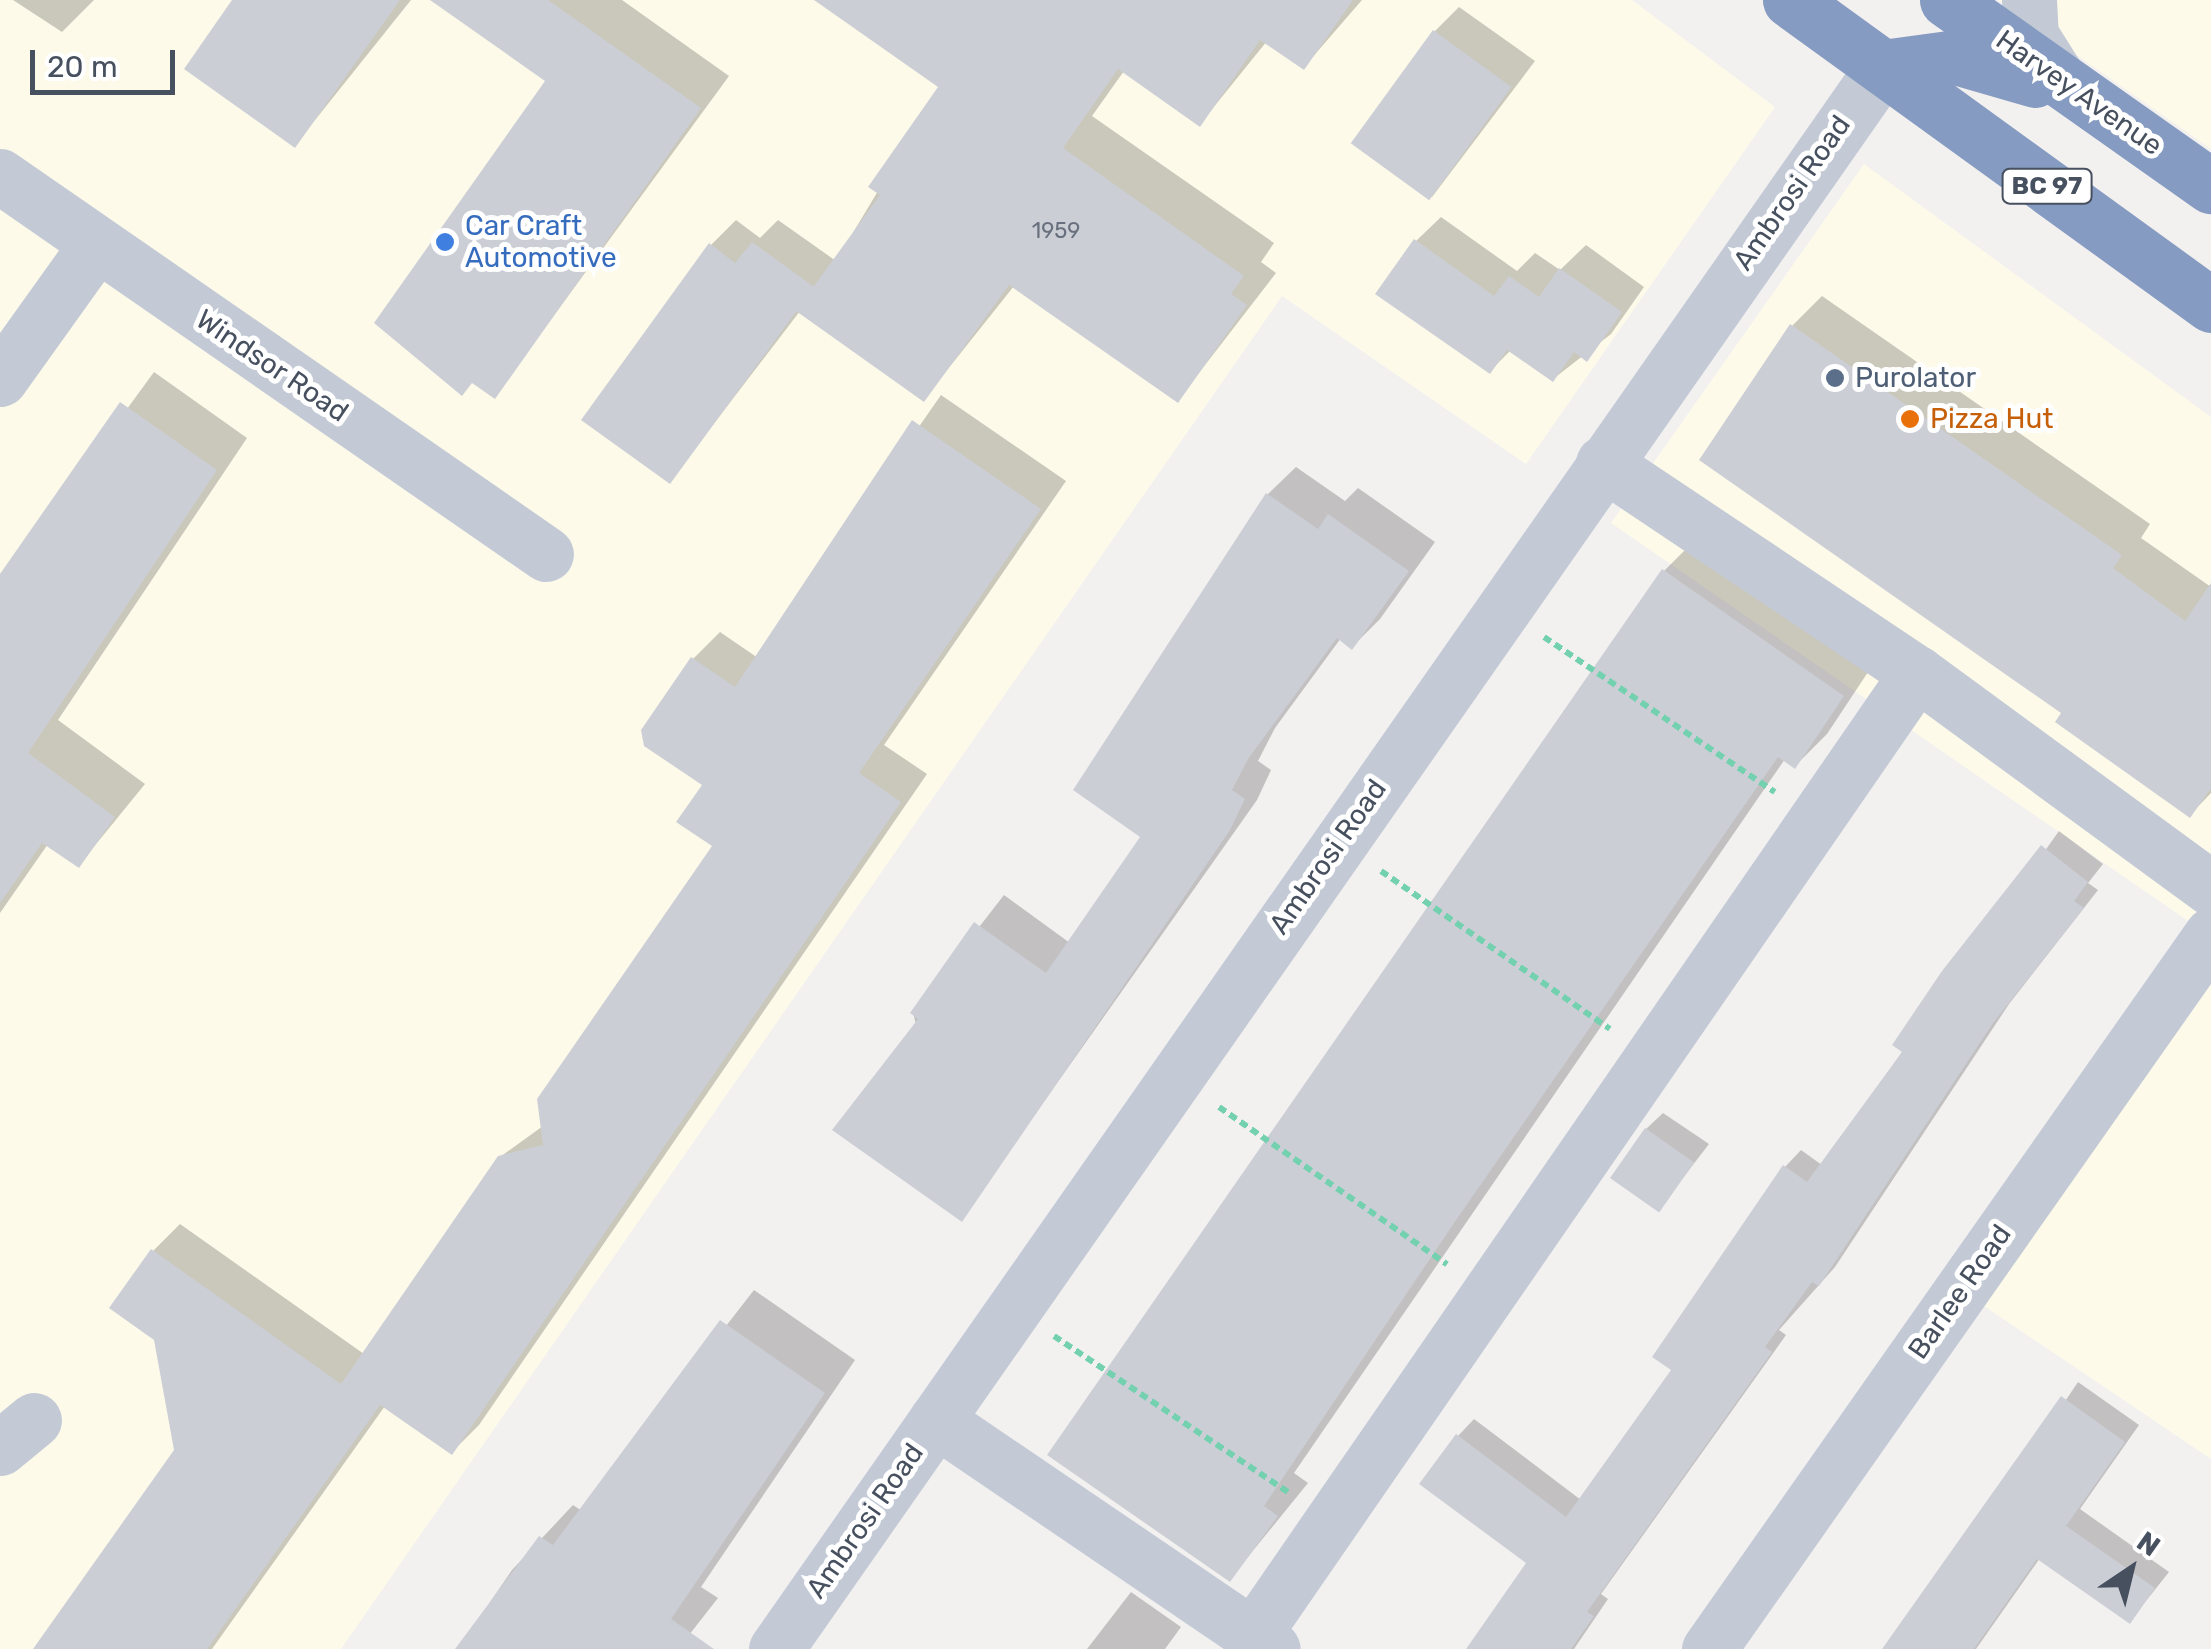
<!DOCTYPE html>
<html>
<head>
<meta charset="utf-8">
<style>
  body { margin:0 }
  #map { position:relative; width:2211px; height:1649px; overflow:hidden; background:#f3f1f0; font-family:Rubik,sans-serif }
  div>[style] { position:absolute }
  [style*='--x'] { left:calc(var(--x)*1px); top:calc(var(--y)*1px); width:calc(var(--w)*1px); rotate:calc(var(--a)*1deg) }
  .commercial>* { inset:0; background:#fdfaea }
  .shadow>* { inset:0; background:#0003 }
  .building>* { inset:0; background:#ccced6; transform-origin:0 0 }
  .path>* { height:6px; margin-top:-3px; transform-origin:0; background:repeating-linear-gradient(90deg,#74d1b0 0 8px,transparent 0 13px) }
  .minor>* { height:55px; margin:-27.5px; padding:0 27.5px; transform-origin:27.5px; border-radius:27.5px; background:#c3cad6 }
  .highway>* { height:55px; margin:-27.5px; padding:0 27.5px; transform-origin:27.5px; border-radius:27.5px; background:#869bc1 }
  .dots>* { width:28px; height:28px; translate:-50% -50%; box-sizing:border-box; border:5px solid #fff; border-radius:50% }
  span { translate:-50% -50%; white-space:nowrap; text-align:center; line-height:1.15; -webkit-text-stroke:10px #fff; paint-order:stroke }
  .number-label { font-size:22px; color:#68707d }
  .number-label span { -webkit-text-stroke-width:0 }
  .shield-label span { padding:2px 8px; background:#fff; border:2px solid; border-radius:8px; -webkit-text-stroke-width:0 }
  .shield-label { font-size:25px; color:#47505f; font-weight:700 }
  .street-label { font-size:28px; color:#47505f }
  .shop-label { font-size:28px; color:#366cbe }
  .left { translate:0 -50%; text-align:left }
  .service-label { font-size:28px; color:#4e5e75 }
  .food-label { font-size:28px; color:#c56008 }
  .north { position:absolute; left:2081px; top:1519px; width:100px; height:100px; -webkit-text-stroke:8px #fff; paint-order:stroke; rotate:35deg; font-size:28px; font-weight:700; line-height:40px; text-align:center; color:#47505f }
  .north::after { content:''; display:block; margin:auto; width:35px; height:45px; background:#47505f; clip-path:polygon(50% 0,100% 100%,50% 72%,0 100%) }
  .scale { position:absolute; left:30px; top:50px; width:145px; height:45px; box-sizing:border-box; border:5px solid #47505f; border-top:0; padding-left:12px; font-size:30px; line-height:35px; white-space:nowrap; color:#47505f; -webkit-text-stroke:8px #fff; paint-order:stroke }
</style>
</head>
<body>
<div id="map">
  <div class="commercial">
    <div style="clip-path:polygon(0 0,1632px 0,1775px 107px,1526px 464px,1282px 296px,341px 1649px,0 1649px)"></div>
    <div style="clip-path:polygon(1998px 0,2211px 0,2211px 149px)"></div>
    <div style="clip-path:polygon(1864px 164px,2211px 417px,2211px 1459px,1944px 1279px,2191px 923px,1611px 523px)"></div>
  </div>
  <div class="shadow">
    <div style="clip-path:polygon(13px 0,94px 0,62px 32px)"></div>
    <div style="clip-path:polygon(235px 0,411px 0,295px 145px)"></div>
    <div style="clip-path:polygon(434px 0,622px 0,729px 76px,495px 396px,548px 80px)"></div>
    <div style="clip-path:polygon(854px 0,1362px 0,1304px 67px,1267px 41px,1200px 124px,1124px 71px,1092px 116px,1274px 243px,1261px 262px,1276px 273px,1178px 400px,1014px 286px,924px 399px,800px 311px,670px 481px,711px 245px,736px 220px,760px 238px,778px 220px,836px 261px,941px 86px)"></div>
    <div style="clip-path:polygon(1459px 7px,1535px 61px,1432px 197px,1435px 31px)"></div>
    <div style="clip-path:polygon(1441px 217px,1517px 271px,1535px 253px,1560px 270px,1586px 245px,1644px 287px,1611px 334px,1553px 379px,1511px 350px,1490px 371px,1416px 241px)"></div>
    <div style="clip-path:polygon(1822px 296px,2150px 524px,2141px 538px,2211px 587px,2211px 793px,2190px 815px,2065px 713px,1792px 326px)"></div>
    <div style="clip-path:polygon(154px 372px,247px 438px,58px 720px,145px 784px,79px 865px,48px 844px,0 913px,0 583px)"></div>
    <div style="clip-path:polygon(941px 395px,1066px 481px,884px 745px,927px 774px,479px 1425px,452px 1452px,385px 1406px,212px 1649px,36px 1649px,177px 1451px,153px 1251px,180px 1224px,364px 1354px,500px 1157px,543px 1126px,715px 845px,693px 659px,720px 632px,758px 658px)"></div>
    <div style="clip-path:polygon(1296px 467px,1345px 501px,1358px 488px,1435px 542px,1380px 619px,1352px 647px,1341px 638px,1275px 728px,1258px 761px,1271px 770px,1257px 800px,961px 1219px,913px 1012px,1004px 895px,1070px 943px,1143px 836px,1076px 790px,1268px 494px)"></div>
    <div style="clip-path:polygon(1696px 539px,1874px 663px,1827px 734px,1795px 766px,1785px 759px,1294px 1473px,1308px 1483px,1230px 1579px,1664px 571px)"></div>
    <div style="clip-path:polygon(2059px 831px,2103px 864px,2088px 883px,2098px 890px,2009px 1004px,1835px 1267px,1779px 1330px,1786px 1335px,1601px 1594px,1608px 1599px,1574px 1649px,1468px 1649px,1530px 1563px,1458px 1436px,1474px 1419px,1581px 1500px,1674px 1370px,1785px 1167px,1801px 1150px,1822px 1165px)"></div>
    <div style="clip-path:polygon(1663px 1113px,1709px 1144px,1659px 1209px,1646px 1129px)"></div>
    <div style="clip-path:polygon(754px 1290px,855px 1360px,701px 1587px,718px 1598px,678px 1649px,458px 1649px,512px 1570px,573px 1505px,582px 1511px)"></div>
    <div style="clip-path:polygon(2078px 1382px,2139px 1425px,2080px 1509px,2169px 1572px,2130px 1621px,2040px 1558px,1976px 1649px,1899px 1649px)"></div>
    <div style="clip-path:polygon(1131px 1592px,1181px 1627px,1165px 1649px,1087px 1649px)"></div>
  </div>
  <div class="building">
    <div style="clip-path:polygon(232px 0,400px 0,295px 148px,184px 69px)"></div>
    <div style="clip-path:polygon(430px 0,548px 0,701px 108px,495px 399px,472px 383px,462px 396px,374px 323px,545px 81px)"></div>
    <div style="clip-path:polygon(814px 0,1353px 0,1304px 70px,1260px 40px,1200px 127px,1118px 69px,1063px 148px,1244px 276px,1231px 294px,1247px 305px,1178px 403px,1009px 285px,924px 402px,796px 311px,880px 195px,868px 187px,938px 87px)"></div>
    <div style="left:1433px;top:30px;width:97px;height:140px;rotate:36deg"></div>
    <div style="clip-path:polygon(1414px 239px,1494px 296px,1509px 276px,1539px 297px,1559px 268px,1622px 312px,1587px 362px,1574px 352px,1553px 382px,1507px 350px,1490px 374px,1375px 294px)"></div>
    <div style="clip-path:polygon(752px 242px,814px 287px,670px 484px,581px 420px,709px 243px,735px 263px)"></div>
    <div style="clip-path:polygon(1790px 324px,2122px 555px,2113px 568px,2185px 621px,2211px 583px,2211px 788px,2190px 818px,2055px 722px,2061px 713px,1699px 460px)"></div>
    <div style="clip-path:polygon(120px 402px,217px 470px,28px 753px,115px 817px,79px 868px,42px 843px,0 903px,0 574px)"></div>
    <div style="clip-path:polygon(912px 420px,1041px 509px,859px 773px,901px 802px,452px 1455px,380px 1405px,207px 1649px,33px 1649px,174px 1450px,154px 1340px,109px 1308px,151px 1249px,341px 1384px,498px 1156px,543px 1145px,537px 1099px,712px 846px,676px 822px,702px 785px,644px 746px,641px 730px,691px 657px,735px 687px)"></div>
    <div style="clip-path:polygon(1266px 493px,1318px 529px,1328px 514px,1409px 571px,1352px 650px,1337px 638px,1248px 759px,1232px 790px,1245px 799px,1230px 830px,962px 1222px,832px 1130px,918px 1019px,910px 1013px,974px 922px,1046px 973px,1140px 837px,1073px 790px)"></div>
    <div style="clip-path:polygon(1662px 569px,1844px 696px,1795px 769px,1778px 757px,1454px 1223px,1264px 1506px,1278px 1516px,1230px 1582px,1047px 1455px)"></div>
    <div style="clip-path:polygon(2041px 845px,2088px 882px,2074px 901px,2084px 908px,1993px 1023px,1819px 1286px,1812px 1282px,1765px 1347px,1772px 1352px,1587px 1612px,1594px 1616px,1571px 1649px,1466px 1649px,1526px 1563px,1419px 1484px,1456px 1434px,1566px 1517px,1671px 1370px,1652px 1357px,1783px 1165px,1807px 1182px,1902px 1052px,1892px 1045px,1942px 971px)"></div>
    <div style="left:1645px;top:1128px;width:60px;height:61px;rotate:35deg"></div>
    <div style="clip-path:polygon(720px 1320px,825px 1393px,671px 1619px,714px 1649px,455px 1649px,539px 1536px,553px 1545px)"></div>
    <div style="clip-path:polygon(2061px 1396px,2125px 1442px,2066px 1526px,2155px 1588px,2130px 1624px,2037px 1559px,1974px 1649px,1882px 1649px)"></div>
  </div>
  <div class="path">
    <div style="--x:1544;--y:637;--w:278;--a:33.9"></div>
    <div style="--x:1381;--y:871;--w:278;--a:34.6"></div>
    <div style="--x:1219;--y:1107;--w:277;--a:34.6"></div>
    <div style="--x:1054;--y:1336;--w:283;--a:33.7"></div>
  </div>
  <div class="minor">
    <div style="--x:2029;--y:0;--w:35;--a:87"></div>
    <div style="--x:2031;--y:35;--w:51;--a:57.9"></div>
    <div style="--x:0;--y:176;--w:664;--a:34.7"></div>
    <div style="--x:0;--y:379;--w:165;--a:-54.4"></div>
    <div style="--x:1603;--y:463;--w:378;--a:33.8"></div>
    <div style="--x:1917;--y:673;--w:364;--a:36.2"></div>
    <div style="--x:936;--y:1420;--w:407;--a:34.2"></div>
    <div style="--x:0;--y:1448;--w:44;--a:-39.5"></div>
    <div style="--x:1253;--y:1635;--w:1169;--a:-55.39"></div>
    <div style="--x:776;--y:1649;--w:1931;--a:-55.02"></div>
    <div style="--x:1709;--y:1649;--w:873;--a:-54.89"></div>
  </div>
  <div class="highway">
    <div style="--x:1790;--y:0;--w:520;--a:35.92"></div>
    <div style="--x:1947;--y:0;--w:323;--a:35.2"></div>
    <div style="--x:1883;--y:67;--w:74;--a:-7.8"></div>
    <div style="--x:1956;--y:57;--w:82;--a:16.2"></div>
  </div>
  <div class="dots">
    <div style="left:445px;top:242px;background:#3f7fe0"></div>
    <div style="left:1835px;top:378px;background:#5c6f8a"></div>
    <div style="left:1910px;top:419px;background:#e8710a"></div>
  </div>
  <div class="number-label">
    <span style="left:1056px;top:231px">1959</span>
  </div>
  <div class="shield-label">
    <span style="left:2047px;top:186px">BC 97</span>
  </div>
  <div class="street-label">
    <span style="left:2079px;top:93px;rotate:35deg">Harvey Avenue</span>
    <span style="left:1792px;top:193px;rotate:-55deg">Ambrosi Road</span>
    <span style="left:272px;top:366px;rotate:34deg">Windsor Road</span>
    <span style="left:1328px;top:857px;rotate:-55deg">Ambrosi Road</span>
    <span style="left:1960px;top:1292px;rotate:-55deg">Barlee Road</span>
    <span style="left:865px;top:1521px;rotate:-55deg">Ambrosi Road</span>
  </div>
  <div class="shop-label">
    <span class="left" style="left:465px;top:242px">Car Craft<br>Automotive</span>
  </div>
  <div class="service-label">
    <span class="left" style="left:1855px;top:378px">Purolator</span>
  </div>
  <div class="food-label">
    <span class="left" style="left:1930px;top:419px">Pizza Hut</span>
  </div>
  <div class="north">N</div>
  <div class="scale">20 m</div>
</div>
</body>
</html>
